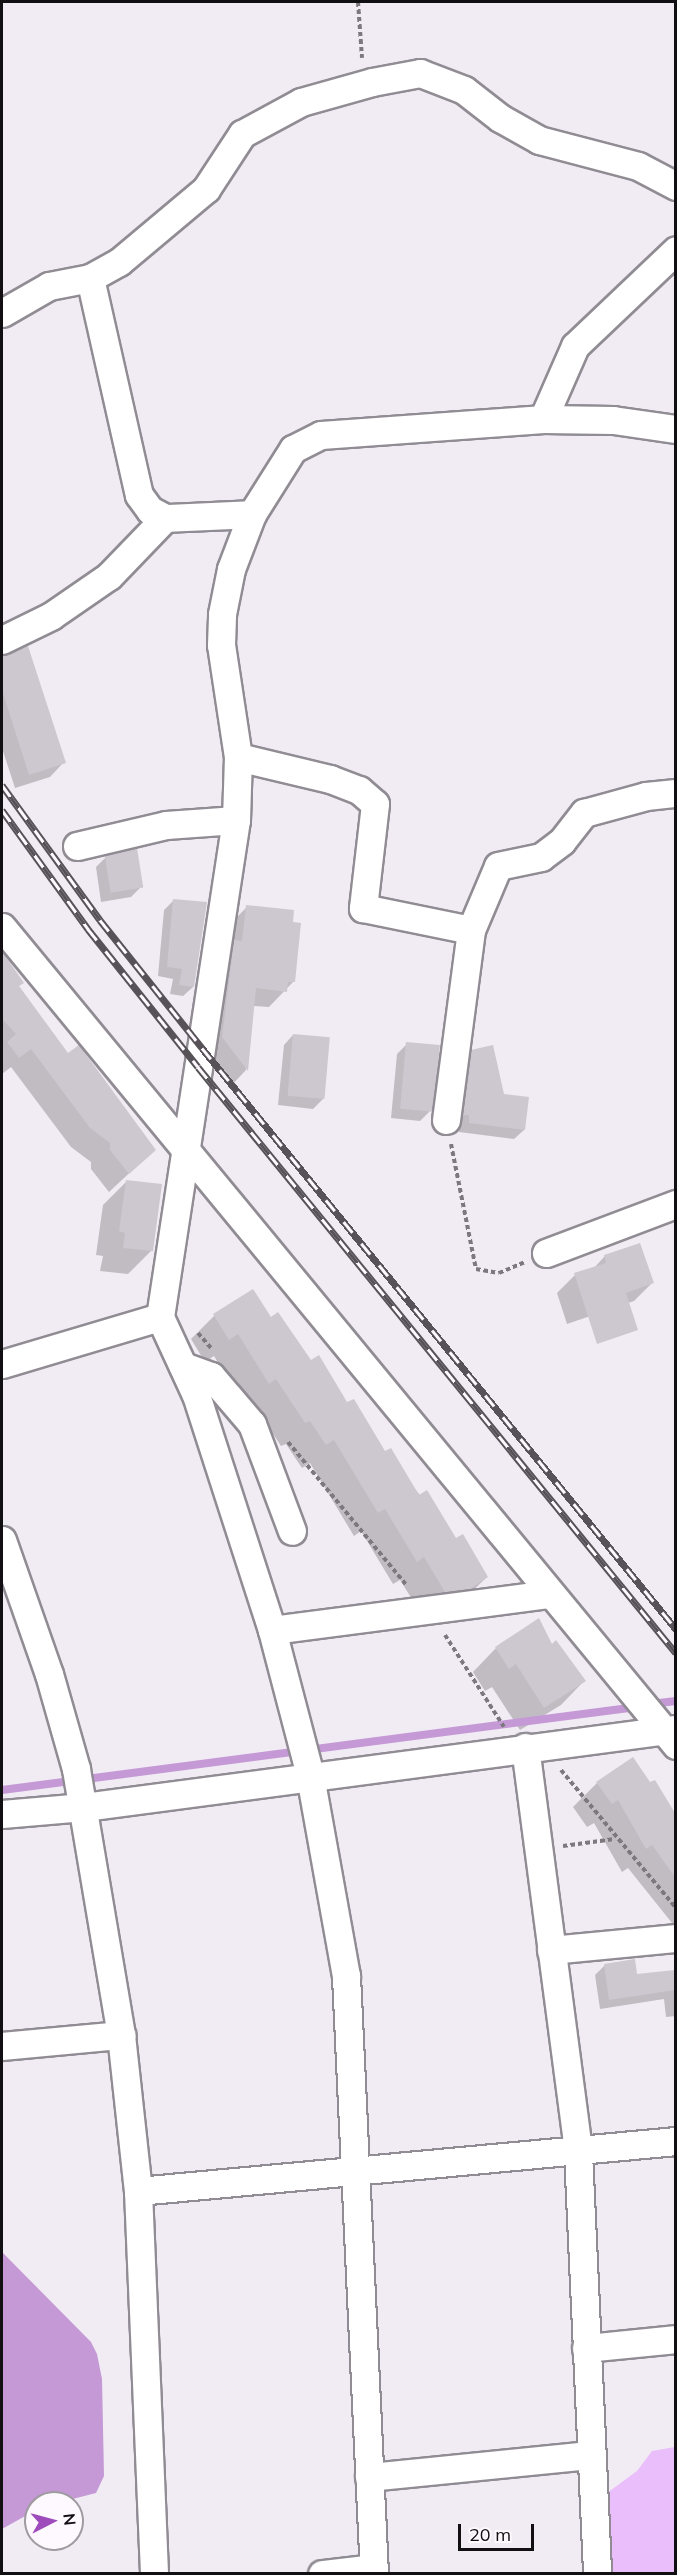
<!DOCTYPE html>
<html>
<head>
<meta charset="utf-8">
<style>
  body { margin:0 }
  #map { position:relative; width:677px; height:2575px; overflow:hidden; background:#f1ebf3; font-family:Mulish,sans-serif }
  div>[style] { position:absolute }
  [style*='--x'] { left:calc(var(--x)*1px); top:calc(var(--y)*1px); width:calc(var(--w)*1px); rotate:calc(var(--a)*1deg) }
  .green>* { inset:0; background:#eabefb }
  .water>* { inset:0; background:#c499d6 }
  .shadow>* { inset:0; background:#0003 }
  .stream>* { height:8px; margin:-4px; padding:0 4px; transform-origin:4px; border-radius:4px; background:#c499d6 }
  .building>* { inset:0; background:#cdc7cf; transform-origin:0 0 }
  .path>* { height:4px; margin-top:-2px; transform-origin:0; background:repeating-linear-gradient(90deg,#7c787d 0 4.5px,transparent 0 7.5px) }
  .roads { filter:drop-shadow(2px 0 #918c94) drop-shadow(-2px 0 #918c94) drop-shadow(0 2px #918c94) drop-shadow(0 -2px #918c94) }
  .minor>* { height:27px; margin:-13.5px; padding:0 13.5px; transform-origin:13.5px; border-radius:13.5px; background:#fff }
  .rail>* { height:7px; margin-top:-3.5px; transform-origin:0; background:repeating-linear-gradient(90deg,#fdf9fe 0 14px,#565257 0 28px); box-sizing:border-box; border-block:2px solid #565257 }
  span { translate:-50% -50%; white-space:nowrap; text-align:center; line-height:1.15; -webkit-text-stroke:4.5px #fdf9fe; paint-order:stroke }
  .frame { position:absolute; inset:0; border:3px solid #110f12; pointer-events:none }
  .north { position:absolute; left:24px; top:2491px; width:60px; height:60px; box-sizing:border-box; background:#fdf9fe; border:2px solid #9f9ba0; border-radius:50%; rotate:84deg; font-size:16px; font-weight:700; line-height:24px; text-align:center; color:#110f12 }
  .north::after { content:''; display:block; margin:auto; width:21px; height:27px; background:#9e4cbb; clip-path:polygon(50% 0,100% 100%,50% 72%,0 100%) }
  .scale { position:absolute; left:458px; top:2524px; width:76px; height:27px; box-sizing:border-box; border:3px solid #110f12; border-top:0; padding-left:8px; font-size:18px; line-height:21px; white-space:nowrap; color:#110f12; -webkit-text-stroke:4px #fdf9fe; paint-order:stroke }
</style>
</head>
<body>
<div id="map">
  <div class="green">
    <div style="clip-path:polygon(675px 2447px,675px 2573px,611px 2573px,607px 2493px,637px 2471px,652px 2451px)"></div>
  </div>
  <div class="water">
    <div style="clip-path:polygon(2px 2252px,91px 2342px,97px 2354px,102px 2379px,104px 2476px,96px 2493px,57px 2503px,36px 2503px,36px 2510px,2px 2529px)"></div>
  </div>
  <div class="shadow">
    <div style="clip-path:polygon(27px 648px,64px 762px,50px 777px,15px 788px,2px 748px,2px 656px)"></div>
    <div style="clip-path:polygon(106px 857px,141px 887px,131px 897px,101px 902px,96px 867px)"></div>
    <div style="clip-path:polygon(174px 900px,193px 987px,183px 996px,170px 994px,173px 979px,158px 976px,164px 910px)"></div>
    <div style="clip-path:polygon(247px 907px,293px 982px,269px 1007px,253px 1006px,246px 1070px,231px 1086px,207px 1053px,231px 923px)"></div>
    <div style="clip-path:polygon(6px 959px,22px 983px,18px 987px,68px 1055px,154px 1150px,109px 1192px,91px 1169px,91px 1162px,71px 1147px,11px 1067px,2px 1074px,2px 962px)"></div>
    <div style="clip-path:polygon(293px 1035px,323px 1099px,313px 1109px,278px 1105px,284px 1045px)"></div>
    <div style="clip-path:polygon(407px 1044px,430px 1111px,420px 1121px,391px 1118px,397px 1054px)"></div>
    <div style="clip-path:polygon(472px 1051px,524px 1130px,514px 1139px,459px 1132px,460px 1125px,454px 1124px,462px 1061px)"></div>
    <div style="clip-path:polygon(126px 1182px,152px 1250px,128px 1274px,100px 1271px,103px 1256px,96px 1255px,103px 1205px)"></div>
    <div style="clip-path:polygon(605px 1256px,652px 1283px,634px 1301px,567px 1324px,557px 1293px,575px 1275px,593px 1269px)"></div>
    <div style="clip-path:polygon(214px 1316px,271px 1319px,311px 1362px,487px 1577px,463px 1600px,422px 1615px,400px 1580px,393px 1584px,361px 1531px,354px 1536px,310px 1463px,302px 1468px,286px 1444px,281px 1446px,252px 1402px,245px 1406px,214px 1356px,205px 1362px,191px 1339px)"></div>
    <div style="clip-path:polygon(551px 1646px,584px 1681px,561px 1705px,520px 1730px,492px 1687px,485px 1691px,473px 1672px,496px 1648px)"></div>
    <div style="clip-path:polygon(654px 1782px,676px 1816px,676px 1928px,628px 1868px,622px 1872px,594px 1823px,587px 1827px,573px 1807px,597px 1783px)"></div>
    <div style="clip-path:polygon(605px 1965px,636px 1975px,676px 1972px,676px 2016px,666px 2017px,664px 1999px,600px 2009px,595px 1975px)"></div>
  </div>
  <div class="stream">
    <div style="--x:651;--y:1704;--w:25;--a:-7"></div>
    <div style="--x:2;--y:1790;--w:640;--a:-7.45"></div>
  </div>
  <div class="building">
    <div style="clip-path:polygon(28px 646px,66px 763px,29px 775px,2px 690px,2px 656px)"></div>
    <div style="left:137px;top:848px;width:40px;height:33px;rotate:81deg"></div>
    <div style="clip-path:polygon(173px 899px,207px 902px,194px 987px,179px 985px,182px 969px,167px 967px)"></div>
    <div style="clip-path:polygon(246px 905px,294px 910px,293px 922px,301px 923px,295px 982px,288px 982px,287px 992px,256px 988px,248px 1071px,222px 1037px,234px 940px,242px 941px)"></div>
    <div style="clip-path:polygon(2px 951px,24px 983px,19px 986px,68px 1053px,79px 1045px,156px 1150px,129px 1174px,110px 1150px,110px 1143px,90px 1128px,31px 1049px,19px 1058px,7px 1042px,16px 1034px,2px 1019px)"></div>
    <div style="left:293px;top:1034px;width:37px;height:62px;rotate:5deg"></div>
    <div style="left:406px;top:1042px;width:34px;height:67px;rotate:5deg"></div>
    <div style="clip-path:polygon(493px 1045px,504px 1094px,529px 1097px,525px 1130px,469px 1123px,469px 1115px,463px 1115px,471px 1050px)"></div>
    <div style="clip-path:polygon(126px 1180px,162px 1184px,153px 1251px,123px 1248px,125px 1233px,119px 1231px)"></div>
    <div style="clip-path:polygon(640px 1243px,654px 1283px,626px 1293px,638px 1330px,597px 1344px,574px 1273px,606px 1263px,604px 1255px)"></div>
    <div style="clip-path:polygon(253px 1289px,271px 1317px,278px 1312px,311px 1360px,319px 1355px,347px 1402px,354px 1399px,385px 1451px,391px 1448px,419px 1495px,427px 1490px,456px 1538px,463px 1534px,488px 1577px,470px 1589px,445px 1592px,424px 1557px,417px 1562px,385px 1509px,378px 1513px,334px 1440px,326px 1445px,310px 1421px,305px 1423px,276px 1379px,269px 1384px,238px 1334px,229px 1340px,213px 1314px)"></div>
    <div style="clip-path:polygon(539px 1618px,552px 1644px,556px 1640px,586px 1681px,544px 1708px,516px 1664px,509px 1669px,495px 1647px)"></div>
    <div style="clip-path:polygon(633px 1757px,650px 1782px,655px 1780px,675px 1813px,675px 1877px,652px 1845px,646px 1849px,618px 1800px,612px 1804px,596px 1782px)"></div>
    <div style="clip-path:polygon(635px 1959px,637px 1974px,675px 1970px,675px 1990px,609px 2000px,604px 1964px)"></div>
  </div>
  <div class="path">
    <div style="--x:358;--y:2;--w:56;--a:85.9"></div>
    <div style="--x:451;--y:1144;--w:127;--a:78.7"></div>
    <div style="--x:476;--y:1269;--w:23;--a:10"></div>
    <div style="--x:499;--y:1273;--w:28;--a:-23"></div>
    <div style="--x:198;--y:1333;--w:20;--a:49"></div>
    <div style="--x:288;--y:1442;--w:187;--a:50.4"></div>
    <div style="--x:445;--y:1635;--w:109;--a:57.3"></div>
    <div style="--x:561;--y:1770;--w:180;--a:50.2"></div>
    <div style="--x:563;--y:1846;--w:52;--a:-7.7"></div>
  </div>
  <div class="roads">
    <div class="minor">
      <div style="--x:90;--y:278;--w:222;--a:77.3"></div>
      <div style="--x:139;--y:495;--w:19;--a:54"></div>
      <div style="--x:150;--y:510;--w:17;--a:28"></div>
      <div style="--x:165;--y:518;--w:87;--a:-2.6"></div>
      <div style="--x:2;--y:313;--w:54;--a:-29.9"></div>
      <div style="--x:49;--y:286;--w:42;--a:-11"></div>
      <div style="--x:90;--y:278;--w:33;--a:-29"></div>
      <div style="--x:119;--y:262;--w:114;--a:-40"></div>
      <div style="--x:206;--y:189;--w:66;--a:-56.8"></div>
      <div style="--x:242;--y:134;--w:67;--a:-28.5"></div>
      <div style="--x:301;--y:102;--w:74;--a:-15.7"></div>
      <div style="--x:372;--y:82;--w:49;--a:-10.6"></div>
      <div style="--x:420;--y:73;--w:47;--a:21.1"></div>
      <div style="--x:464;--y:90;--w:46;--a:37.9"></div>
      <div style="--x:500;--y:118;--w:45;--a:29.4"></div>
      <div style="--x:539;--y:140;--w:102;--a:14.7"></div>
      <div style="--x:638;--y:166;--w:43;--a:27.8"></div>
      <div style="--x:543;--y:419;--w:80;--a:-66.3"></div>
      <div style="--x:575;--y:346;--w:139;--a:-43.5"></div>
      <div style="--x:2;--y:640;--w:55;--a:-26.1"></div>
      <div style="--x:51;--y:616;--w:70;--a:-34.6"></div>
      <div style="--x:109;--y:576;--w:81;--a:-46"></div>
      <div style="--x:238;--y:757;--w:95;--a:13.4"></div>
      <div style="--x:330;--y:779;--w:31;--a:21"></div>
      <div style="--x:359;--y:790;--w:21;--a:41"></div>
      <div style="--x:375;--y:804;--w:105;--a:96.6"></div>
      <div style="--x:363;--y:908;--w:110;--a:11.5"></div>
      <div style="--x:77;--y:846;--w:91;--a:-13.3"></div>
      <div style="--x:166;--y:825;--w:70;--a:-4.1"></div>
      <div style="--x:2;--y:927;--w:1060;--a:50.51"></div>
      <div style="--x:446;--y:1120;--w:192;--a:-82.5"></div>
      <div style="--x:471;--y:930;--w:69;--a:-67.1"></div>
      <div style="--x:498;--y:866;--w:44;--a:-11.8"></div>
      <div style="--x:541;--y:857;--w:26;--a:-37"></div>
      <div style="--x:562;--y:841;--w:36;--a:-52"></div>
      <div style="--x:584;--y:813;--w:64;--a:-15.3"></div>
      <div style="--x:646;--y:796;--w:30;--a:-6"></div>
      <div style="--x:546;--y:1253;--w:139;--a:-20.7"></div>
      <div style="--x:2;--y:1364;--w:165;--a:-16.6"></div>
      <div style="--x:183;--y:1366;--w:30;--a:20"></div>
      <div style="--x:211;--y:1376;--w:63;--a:49.5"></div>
      <div style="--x:252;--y:1424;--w:114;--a:69.5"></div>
      <div style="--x:2;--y:1540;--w:142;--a:70.7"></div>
      <div style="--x:49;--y:1674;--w:99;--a:74.1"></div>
      <div style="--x:76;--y:1769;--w:270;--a:80.4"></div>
      <div style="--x:121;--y:2035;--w:157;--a:83.8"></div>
      <div style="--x:138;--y:2191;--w:383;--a:87.6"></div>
      <div style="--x:272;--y:1630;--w:280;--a:-7.4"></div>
      <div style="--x:525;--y:1747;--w:408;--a:82.5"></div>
      <div style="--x:578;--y:2152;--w:422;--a:87.4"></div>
      <div style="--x:2;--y:1814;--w:82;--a:-4.9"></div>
      <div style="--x:84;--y:1807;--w:597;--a:-7.51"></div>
      <div style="--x:551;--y:1950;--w:126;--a:-5.5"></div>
      <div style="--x:2;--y:2046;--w:120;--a:-5.3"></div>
      <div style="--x:138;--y:2191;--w:540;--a:-5.31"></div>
      <div style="--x:586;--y:2348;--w:90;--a:-5.7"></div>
      <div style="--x:369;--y:2477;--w:223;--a:-5.7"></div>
      <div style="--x:322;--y:2574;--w:52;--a:-6.6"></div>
      <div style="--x:374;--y:2574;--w:599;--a:-92.68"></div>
      <div style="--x:346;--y:1976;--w:204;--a:-100.2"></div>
      <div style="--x:310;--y:1775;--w:150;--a:-104.7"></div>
      <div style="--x:272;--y:1630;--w:247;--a:-107.9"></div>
      <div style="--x:196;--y:1395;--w:86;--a:-114.8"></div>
      <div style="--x:160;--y:1317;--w:503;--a:-81.31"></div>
      <div style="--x:236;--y:820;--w:63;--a:-88.2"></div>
      <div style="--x:238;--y:757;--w:113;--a:-98.6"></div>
      <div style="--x:221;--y:645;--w:31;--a:-88"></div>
      <div style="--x:222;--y:614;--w:46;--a:-78.7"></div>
      <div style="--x:231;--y:569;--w:59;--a:-69.1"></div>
      <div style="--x:252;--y:514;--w:77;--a:-57.8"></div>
      <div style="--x:293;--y:449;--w:31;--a:-27"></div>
      <div style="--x:321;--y:435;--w:223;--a:-4.1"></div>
      <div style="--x:543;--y:419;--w:70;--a:0.8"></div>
      <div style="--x:613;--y:420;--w:64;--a:8.1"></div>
    </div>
  </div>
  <div class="rail">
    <div style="--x:2;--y:785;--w:167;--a:54"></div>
    <div style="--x:100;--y:920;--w:164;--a:51.4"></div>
    <div style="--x:202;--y:1048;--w:750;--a:50.79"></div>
    <div style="--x:2;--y:810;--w:147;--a:54.1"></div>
    <div style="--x:88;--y:929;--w:176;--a:51.4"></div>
    <div style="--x:198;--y:1067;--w:756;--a:50.8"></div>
  </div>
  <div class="frame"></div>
  <div class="north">N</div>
  <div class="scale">20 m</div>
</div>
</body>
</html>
